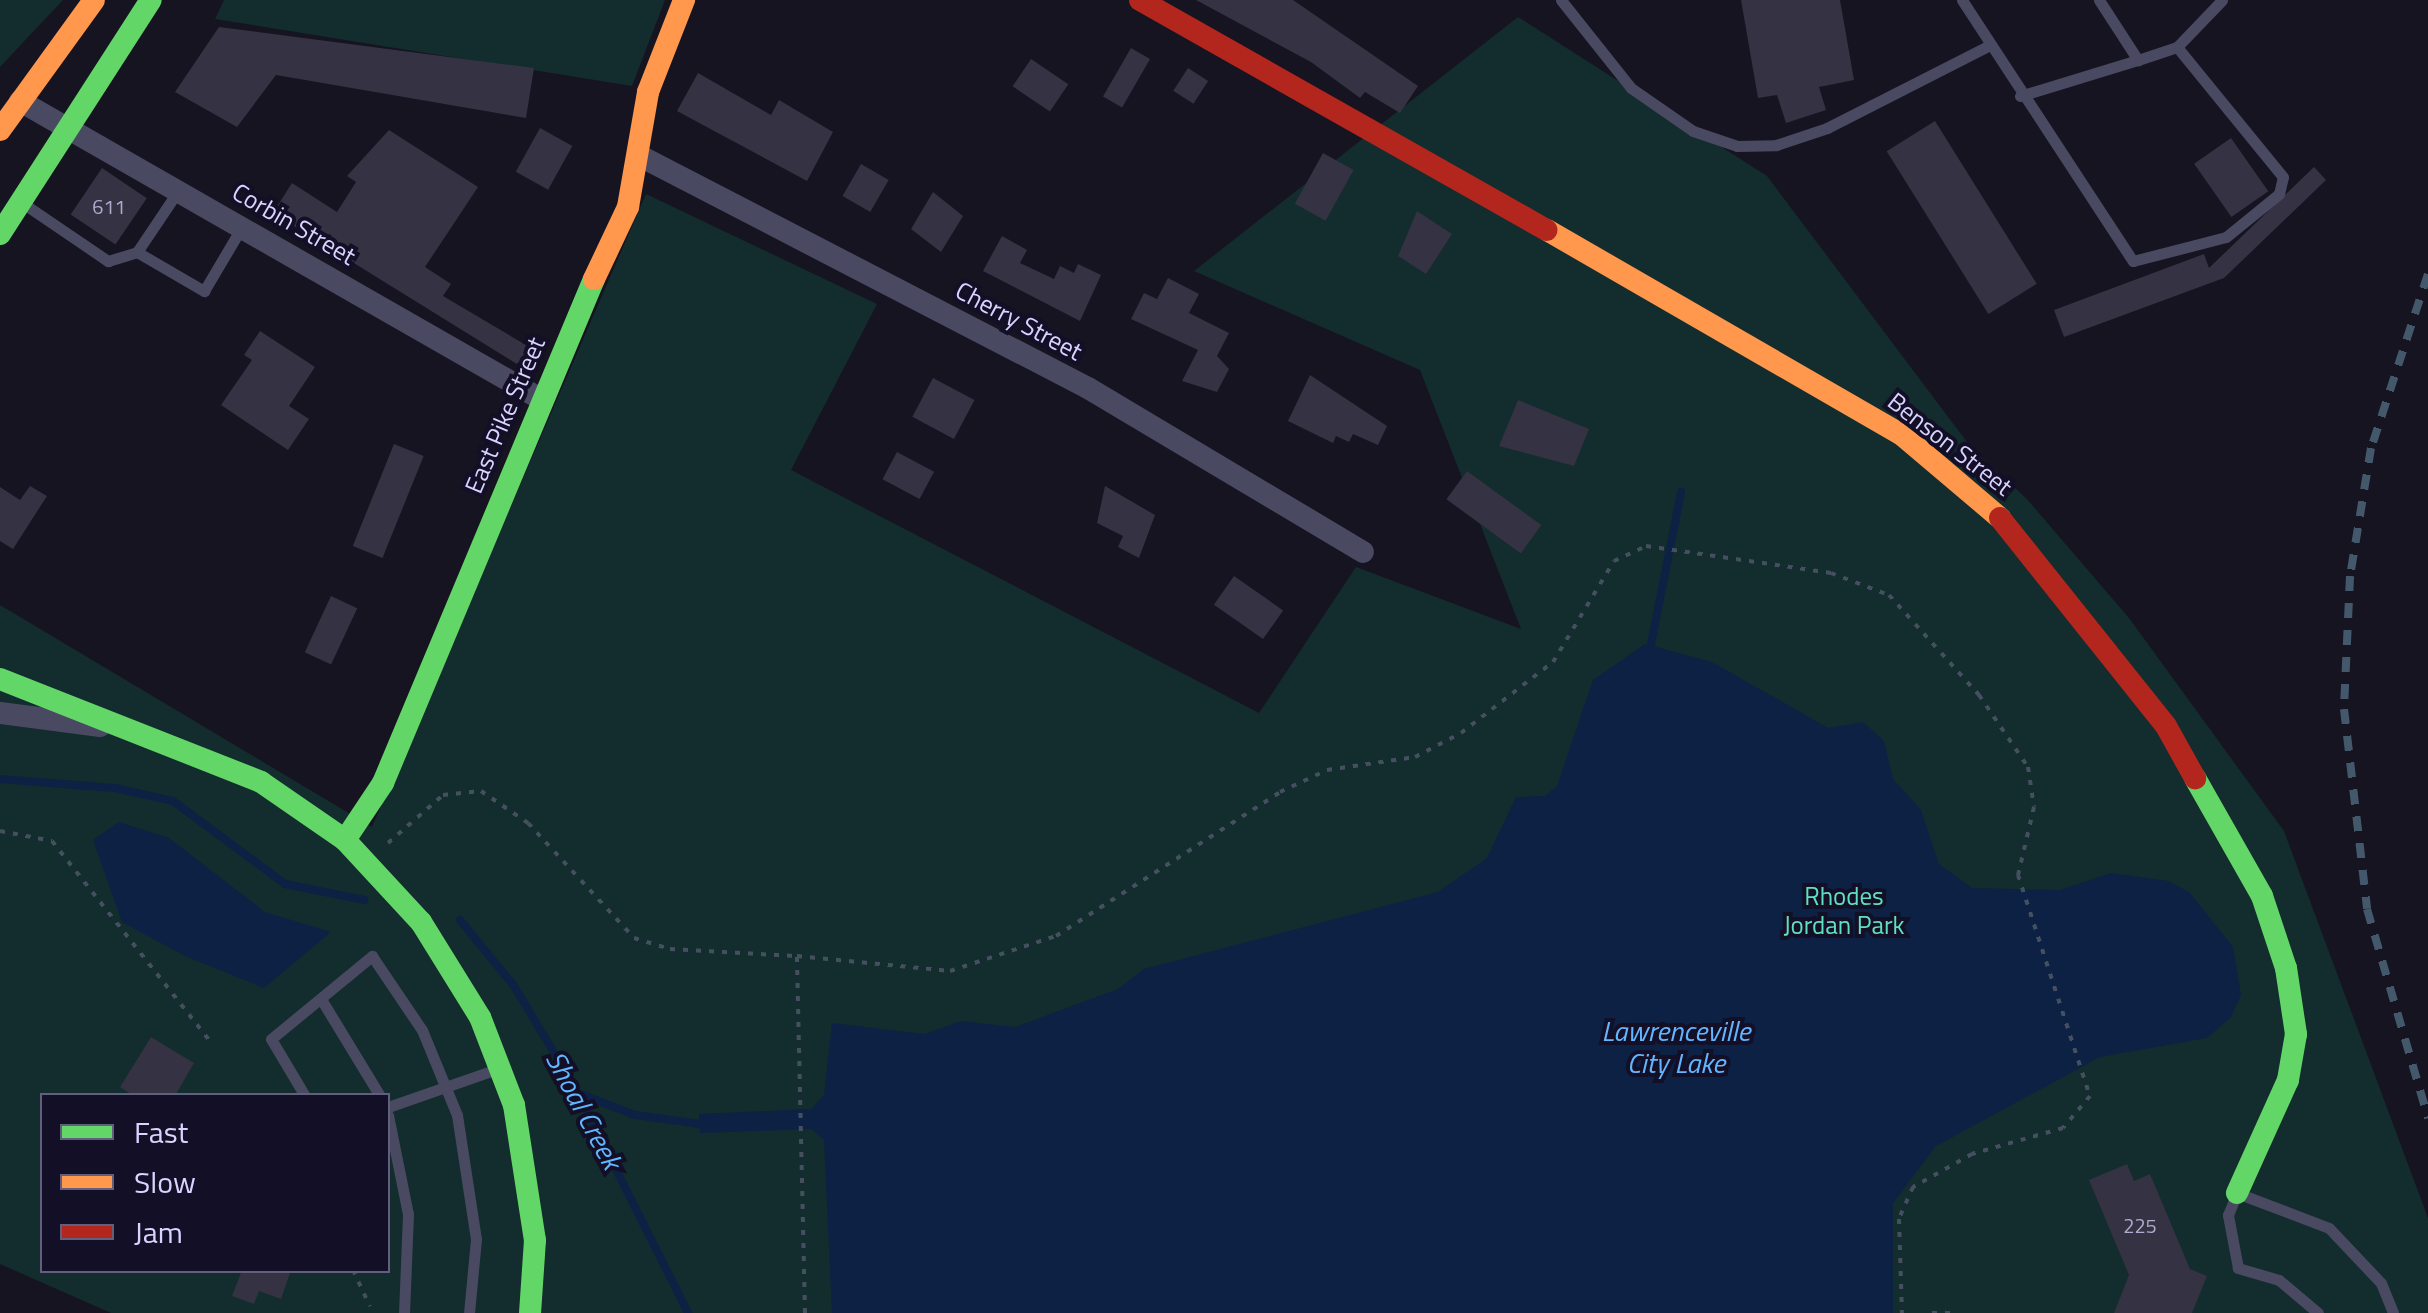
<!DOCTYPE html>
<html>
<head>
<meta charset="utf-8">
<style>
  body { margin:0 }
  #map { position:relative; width:2428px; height:1313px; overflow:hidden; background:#161421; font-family:"Titillium Web",sans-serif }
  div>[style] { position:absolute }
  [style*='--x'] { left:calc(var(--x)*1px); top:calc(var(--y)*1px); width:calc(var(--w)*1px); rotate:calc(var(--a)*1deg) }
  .green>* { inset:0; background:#132c2d }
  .water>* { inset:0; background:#0d2144 }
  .stream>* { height:8px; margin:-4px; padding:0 4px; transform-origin:4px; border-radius:4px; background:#0d2144 }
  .building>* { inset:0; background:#343243; transform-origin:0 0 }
  .path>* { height:4px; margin-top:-2px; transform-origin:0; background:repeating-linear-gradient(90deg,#44505f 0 5px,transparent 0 13px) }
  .lane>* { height:11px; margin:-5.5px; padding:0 5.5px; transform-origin:5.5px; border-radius:5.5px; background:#4a4962 }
  .street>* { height:22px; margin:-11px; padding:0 11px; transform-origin:11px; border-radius:11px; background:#4a4962 }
  .fast>* { height:22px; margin:-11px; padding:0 11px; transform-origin:11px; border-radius:11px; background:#63d668 }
  .slow>* { height:22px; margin:-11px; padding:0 11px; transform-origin:11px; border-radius:11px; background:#ff974d }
  .jam>* { height:22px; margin:-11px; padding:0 11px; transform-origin:11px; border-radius:11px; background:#b3261e }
  .rail>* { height:8px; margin-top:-4px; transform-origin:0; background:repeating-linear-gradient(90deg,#43596b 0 15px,transparent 0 27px) }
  span { translate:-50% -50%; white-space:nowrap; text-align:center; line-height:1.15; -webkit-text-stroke:8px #130f26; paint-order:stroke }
  .number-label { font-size:20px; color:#b0acd0 }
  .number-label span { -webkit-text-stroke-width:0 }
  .street-label { font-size:25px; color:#d9d4ff }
  .park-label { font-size:25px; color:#5fe0c0 }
  .water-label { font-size:28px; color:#62b6ff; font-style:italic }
  .legend { position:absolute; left:40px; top:1093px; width:350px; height:180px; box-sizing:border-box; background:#130f26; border:2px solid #625e7d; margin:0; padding:12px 18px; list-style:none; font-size:30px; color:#d9d4ff }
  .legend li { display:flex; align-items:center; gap:20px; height:50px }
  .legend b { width:50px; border:2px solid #625e7d }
</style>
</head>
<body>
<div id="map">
  <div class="green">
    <div style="clip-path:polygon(0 0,63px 0,0 67px)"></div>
    <div style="clip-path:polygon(224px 0,665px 0,632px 86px,215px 19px)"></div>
    <div style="clip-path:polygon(evenodd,1518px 17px,1767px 176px,1973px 450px,2026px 498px,2129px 618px,2284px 831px,2428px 1218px,2428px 1313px,111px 1313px,0 1264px,0 605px,372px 827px,646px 194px,877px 304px,791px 470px,1259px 713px,1356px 567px,1521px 629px,1420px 370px,1194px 271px,1518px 17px,42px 1096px,388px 1096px,388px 1270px,42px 1270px,42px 1096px)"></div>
  </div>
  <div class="water">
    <div style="clip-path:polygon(1645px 644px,1712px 662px,1828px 728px,1863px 722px,1884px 741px,1893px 779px,1921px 810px,1939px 864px,1972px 888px,2060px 890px,2111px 873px,2168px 881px,2189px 892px,2233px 947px,2241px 995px,2231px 1017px,2207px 1038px,2100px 1057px,1936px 1146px,1893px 1203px,1893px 1313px,832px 1313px,824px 1140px,812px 1129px,700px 1133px,699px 1114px,811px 1109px,824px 1095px,832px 1023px,925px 1034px,961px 1021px,1015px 1027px,1118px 989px,1144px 969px,1438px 892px,1487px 858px,1516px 797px,1545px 796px,1557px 786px,1593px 680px)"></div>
    <div style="clip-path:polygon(119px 822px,169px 838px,265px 912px,331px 932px,264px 988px,185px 956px,122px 922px,93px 840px)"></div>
  </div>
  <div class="stream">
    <div style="--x:1651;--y:644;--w:155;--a:-78.8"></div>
    <div style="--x:0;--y:779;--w:115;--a:4.5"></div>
    <div style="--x:115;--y:788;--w:59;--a:12.6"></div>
    <div style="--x:173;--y:801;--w:139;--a:36.5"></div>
    <div style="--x:285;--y:884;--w:81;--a:11.4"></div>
    <div style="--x:460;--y:920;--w:85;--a:50.7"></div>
    <div style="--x:514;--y:986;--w:114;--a:59"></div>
    <div style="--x:573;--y:1084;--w:256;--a:63.3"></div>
    <div style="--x:578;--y:1093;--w:61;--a:21.1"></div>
    <div style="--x:635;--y:1115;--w:66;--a:7.9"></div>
  </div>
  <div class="building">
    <div style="clip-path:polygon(1196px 0,1293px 0,1418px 86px,1400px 113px,1365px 92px,1360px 98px,1311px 62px)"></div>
    <div style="clip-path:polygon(1741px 0,1840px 0,1854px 80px,1819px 87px,1826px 110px,1786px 123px,1777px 95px,1758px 98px)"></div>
    <div style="clip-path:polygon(219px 27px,534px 68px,526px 118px,276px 75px,237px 127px,175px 92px)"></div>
    <div style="left:1131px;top:48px;width:22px;height:56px;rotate:30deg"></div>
    <div style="left:1031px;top:59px;width:45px;height:33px;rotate:34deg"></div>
    <div style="left:1188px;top:68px;width:24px;height:27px;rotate:33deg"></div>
    <div style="clip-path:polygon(698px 73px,771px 115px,779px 100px,833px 132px,807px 181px,677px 111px)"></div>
    <div style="left:1935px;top:121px;width:192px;height:57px;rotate:58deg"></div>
    <div style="left:540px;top:128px;width:37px;height:50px;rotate:29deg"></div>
    <div style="clip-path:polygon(389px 130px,478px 187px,425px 267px,451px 284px,443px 296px,536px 351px,525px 369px,273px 213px,292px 183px,337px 212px,356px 182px,347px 176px)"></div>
    <div style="left:2231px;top:138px;width:65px;height:45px;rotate:55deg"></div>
    <div style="left:1323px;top:153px;width:35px;height:58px;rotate:29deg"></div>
    <div style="left:861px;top:164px;width:32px;height:37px;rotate:30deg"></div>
    <div style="clip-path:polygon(2314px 167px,2326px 180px,2224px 278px,2064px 337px,2054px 310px,2204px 254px,2209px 268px)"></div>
    <div style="left:102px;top:168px;width:54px;height:56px;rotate:34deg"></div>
    <div style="clip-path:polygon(933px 192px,963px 216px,941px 252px,911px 229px)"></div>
    <div style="clip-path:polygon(1417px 211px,1452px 234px,1426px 274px,1398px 256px)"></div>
    <div style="clip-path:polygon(1002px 236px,1027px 250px,1020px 263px,1054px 279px,1060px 266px,1074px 273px,1078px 264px,1101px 275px,1080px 321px,983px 271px)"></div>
    <div style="clip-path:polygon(1168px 278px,1199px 294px,1189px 313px,1229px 333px,1217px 356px,1229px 369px,1217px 392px,1182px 381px,1198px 350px,1131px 319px,1144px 293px,1157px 299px)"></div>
    <div style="clip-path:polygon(260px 331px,315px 367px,289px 406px,309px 419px,288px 450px,221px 405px,252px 360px,244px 355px)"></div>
    <div style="clip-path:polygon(1310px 375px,1387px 426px,1378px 445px,1353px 434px,1349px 442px,1336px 436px,1333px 443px,1288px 421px)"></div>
    <div style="left:933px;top:378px;width:47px;height:44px;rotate:28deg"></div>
    <div style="clip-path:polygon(1518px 400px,1589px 429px,1574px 466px,1499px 446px)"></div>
    <div style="left:394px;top:444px;width:32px;height:110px;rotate:22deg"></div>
    <div style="left:897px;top:452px;width:42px;height:31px;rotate:28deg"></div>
    <div style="left:1467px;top:471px;width:92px;height:35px;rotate:36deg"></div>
    <div style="clip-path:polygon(30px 486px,47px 496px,13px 549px,0 541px,0 487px,20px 500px)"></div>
    <div style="clip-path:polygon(1105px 486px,1155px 515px,1139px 558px,1118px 547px,1123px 536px,1097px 523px)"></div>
    <div style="left:1234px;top:576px;width:60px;height:35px;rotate:35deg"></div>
    <div style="left:331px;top:596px;width:29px;height:62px;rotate:25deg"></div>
    <div style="clip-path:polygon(151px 1037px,194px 1063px,175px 1096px,134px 1096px,120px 1087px)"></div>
    <div style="clip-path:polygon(2127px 1164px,2134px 1181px,2150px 1174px,2190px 1269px,2207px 1276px,2192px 1313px,2114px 1313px,2129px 1275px,2089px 1180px)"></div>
    <div style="clip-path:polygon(242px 1270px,291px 1270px,281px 1299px,259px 1291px,254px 1304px,232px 1296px)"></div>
  </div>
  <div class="path">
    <div style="--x:0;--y:831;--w:53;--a:10.9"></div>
    <div style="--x:52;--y:841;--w:256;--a:51.7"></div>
    <div style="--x:388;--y:843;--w:73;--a:-41.1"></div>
    <div style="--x:443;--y:795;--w:38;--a:-6"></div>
    <div style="--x:481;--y:791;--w:57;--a:34.2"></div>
    <div style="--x:528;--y:823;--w:156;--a:47.3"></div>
    <div style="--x:634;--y:938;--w:38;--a:17"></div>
    <div style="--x:670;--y:949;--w:126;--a:3.2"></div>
    <div style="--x:353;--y:1270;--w:40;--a:65"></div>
    <div style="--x:805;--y:1313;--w:357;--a:-91.3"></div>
    <div style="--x:797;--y:956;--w:154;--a:5.6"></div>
    <div style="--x:950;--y:971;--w:112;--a:-18.3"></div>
    <div style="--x:1056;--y:936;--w:266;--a:-32.7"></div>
    <div style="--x:1280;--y:792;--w:52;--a:-25.1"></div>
    <div style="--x:1327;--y:770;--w:89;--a:-8.4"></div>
    <div style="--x:1415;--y:757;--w:52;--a:-27.6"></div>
    <div style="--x:1461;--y:733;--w:116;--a:-37.7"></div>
    <div style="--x:1553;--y:662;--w:118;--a:-58.9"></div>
    <div style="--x:1614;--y:561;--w:35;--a:-25"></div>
    <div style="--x:1646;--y:546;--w:187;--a:8.3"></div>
    <div style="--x:1831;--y:573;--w:62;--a:20.8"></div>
    <div style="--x:1889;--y:595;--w:135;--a:48"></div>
    <div style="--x:1979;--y:695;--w:87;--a:55.8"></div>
    <div style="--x:2028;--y:767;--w:40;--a:81.5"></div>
    <div style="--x:2034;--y:807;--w:70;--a:103.2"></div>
    <div style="--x:2018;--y:875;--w:232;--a:72"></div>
    <div style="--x:2090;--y:1096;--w:42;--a:130.2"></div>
    <div style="--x:2063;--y:1128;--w:95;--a:164.1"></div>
    <div style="--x:1972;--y:1154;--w:68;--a:150.8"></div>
    <div style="--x:1913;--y:1187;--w:35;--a:114"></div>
    <div style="--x:1899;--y:1219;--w:94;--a:88.2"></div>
    <div style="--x:1932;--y:1313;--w:18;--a:0"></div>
  </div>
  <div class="lane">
    <div style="--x:1561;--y:0;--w:112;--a:51.5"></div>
    <div style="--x:1631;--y:88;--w:75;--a:34.7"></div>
    <div style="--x:1693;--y:131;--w:46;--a:18.8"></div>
    <div style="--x:1737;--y:146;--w:39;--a:-1"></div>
    <div style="--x:1776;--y:145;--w:54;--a:-18.4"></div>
    <div style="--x:1827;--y:128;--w:181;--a:-27"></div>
    <div style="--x:1962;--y:0;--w:312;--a:56.8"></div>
    <div style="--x:2133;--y:261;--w:96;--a:-14.5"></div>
    <div style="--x:2226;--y:237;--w:68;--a:-39.1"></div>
    <div style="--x:2279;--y:194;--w:17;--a:-77"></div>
    <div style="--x:2283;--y:177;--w:168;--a:-129.2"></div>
    <div style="--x:2099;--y:0;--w:72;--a:57"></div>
    <div style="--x:2138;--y:60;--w:41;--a:-18.4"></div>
    <div style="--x:2177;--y:47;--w:65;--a:-46.2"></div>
    <div style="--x:2020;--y:96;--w:123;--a:-17"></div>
    <div style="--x:24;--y:204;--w:102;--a:34.2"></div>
    <div style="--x:108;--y:261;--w:30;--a:-17"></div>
    <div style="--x:137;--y:252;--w:78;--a:30.2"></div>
    <div style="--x:204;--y:291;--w:77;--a:-59.4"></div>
    <div style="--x:137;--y:252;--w:73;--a:-56.1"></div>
    <div style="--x:321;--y:999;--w:114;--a:58.7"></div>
    <div style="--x:305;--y:1096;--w:66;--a:-120.8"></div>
    <div style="--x:271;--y:1039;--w:131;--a:-39.4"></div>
    <div style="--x:372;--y:956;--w:89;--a:56"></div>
    <div style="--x:422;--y:1030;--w:92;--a:67.6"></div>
    <div style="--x:457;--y:1115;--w:125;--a:81.3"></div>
    <div style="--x:476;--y:1239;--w:74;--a:95.4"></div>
    <div style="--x:388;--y:1107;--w:115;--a:-19.2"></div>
    <div style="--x:388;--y:1115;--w:101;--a:78.6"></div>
    <div style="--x:408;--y:1214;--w:99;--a:92.3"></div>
    <div style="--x:2318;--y:1313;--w:51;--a:-139.8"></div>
    <div style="--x:2279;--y:1280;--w:43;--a:-163.7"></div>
    <div style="--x:2238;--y:1268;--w:54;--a:-100.7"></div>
    <div style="--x:2228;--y:1215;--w:24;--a:-68"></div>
    <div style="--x:2237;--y:1193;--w:98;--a:20.8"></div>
    <div style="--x:2329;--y:1228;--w:76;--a:46.6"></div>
    <div style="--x:2381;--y:1283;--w:32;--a:68"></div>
  </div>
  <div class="street">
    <div style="--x:20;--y:101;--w:598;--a:29.78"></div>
    <div style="--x:640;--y:156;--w:505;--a:27.38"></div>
    <div style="--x:1088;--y:388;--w:320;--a:30.8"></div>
    <div style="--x:0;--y:713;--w:101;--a:7.4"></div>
  </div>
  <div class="fast">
    <div style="--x:0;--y:234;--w:278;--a:-57.2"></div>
    <div style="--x:0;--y:679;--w:281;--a:21.5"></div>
    <div style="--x:261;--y:782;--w:102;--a:34.6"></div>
    <div style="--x:345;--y:840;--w:112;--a:47.2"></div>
    <div style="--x:421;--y:922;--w:112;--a:58.2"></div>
    <div style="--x:480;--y:1017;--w:94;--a:68.9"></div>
    <div style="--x:514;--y:1105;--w:137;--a:81.2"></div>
    <div style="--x:535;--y:1240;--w:73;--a:93.9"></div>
    <div style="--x:2195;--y:778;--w:136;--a:60.4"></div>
    <div style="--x:2262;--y:896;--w:76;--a:71.6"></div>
    <div style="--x:2286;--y:968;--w:67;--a:81.4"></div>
    <div style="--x:2296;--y:1034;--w:47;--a:99.9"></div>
    <div style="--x:2288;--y:1080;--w:124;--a:114.3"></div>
    <div style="--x:345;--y:840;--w:69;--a:-56.3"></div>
    <div style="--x:383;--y:783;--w:546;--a:-67.28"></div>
  </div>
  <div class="slow">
    <div style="--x:0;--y:130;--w:160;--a:-54.1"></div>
    <div style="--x:1547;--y:230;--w:409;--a:30"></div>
    <div style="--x:1901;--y:434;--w:130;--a:40.3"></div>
    <div style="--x:594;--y:279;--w:80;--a:-64.7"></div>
    <div style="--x:628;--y:207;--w:117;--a:-80.1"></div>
    <div style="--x:648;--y:92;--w:99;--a:-68.6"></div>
  </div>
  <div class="jam">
    <div style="--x:1140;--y:0;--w:467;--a:29.5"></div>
    <div style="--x:2000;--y:518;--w:266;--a:51.4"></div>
    <div style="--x:2166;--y:726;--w:60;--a:60.9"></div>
  </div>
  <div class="rail">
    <div style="--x:2428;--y:274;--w:183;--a:108.1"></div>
    <div style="--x:2371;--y:448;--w:130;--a:99.3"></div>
    <div style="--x:2350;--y:576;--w:133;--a:92.6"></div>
    <div style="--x:2344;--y:709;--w:201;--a:83.4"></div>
    <div style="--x:2367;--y:909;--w:218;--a:73.7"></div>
  </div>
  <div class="number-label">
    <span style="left:109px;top:206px">611</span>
    <span style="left:2140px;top:1225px">225</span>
  </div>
  <div class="street-label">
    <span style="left:294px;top:224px;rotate:30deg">Corbin Street</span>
    <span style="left:1019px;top:321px;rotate:28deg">Cherry Street</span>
    <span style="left:505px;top:415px;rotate:-67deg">East Pike Street</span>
    <span style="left:1950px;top:444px;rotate:38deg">Benson Street</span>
  </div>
  <div class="park-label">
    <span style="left:1844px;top:911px">Rhodes<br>Jordan Park</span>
  </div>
  <div class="water-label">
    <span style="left:1676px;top:1047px">Lawrenceville<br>City Lake</span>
    <span style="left:584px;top:1110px;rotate:62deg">Shoal Creek</span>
  </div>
  <ul class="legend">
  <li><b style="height:12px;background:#63d668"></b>Fast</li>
  <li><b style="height:12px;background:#ff974d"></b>Slow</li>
  <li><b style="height:12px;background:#b3261e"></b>Jam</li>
  </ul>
</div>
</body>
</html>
